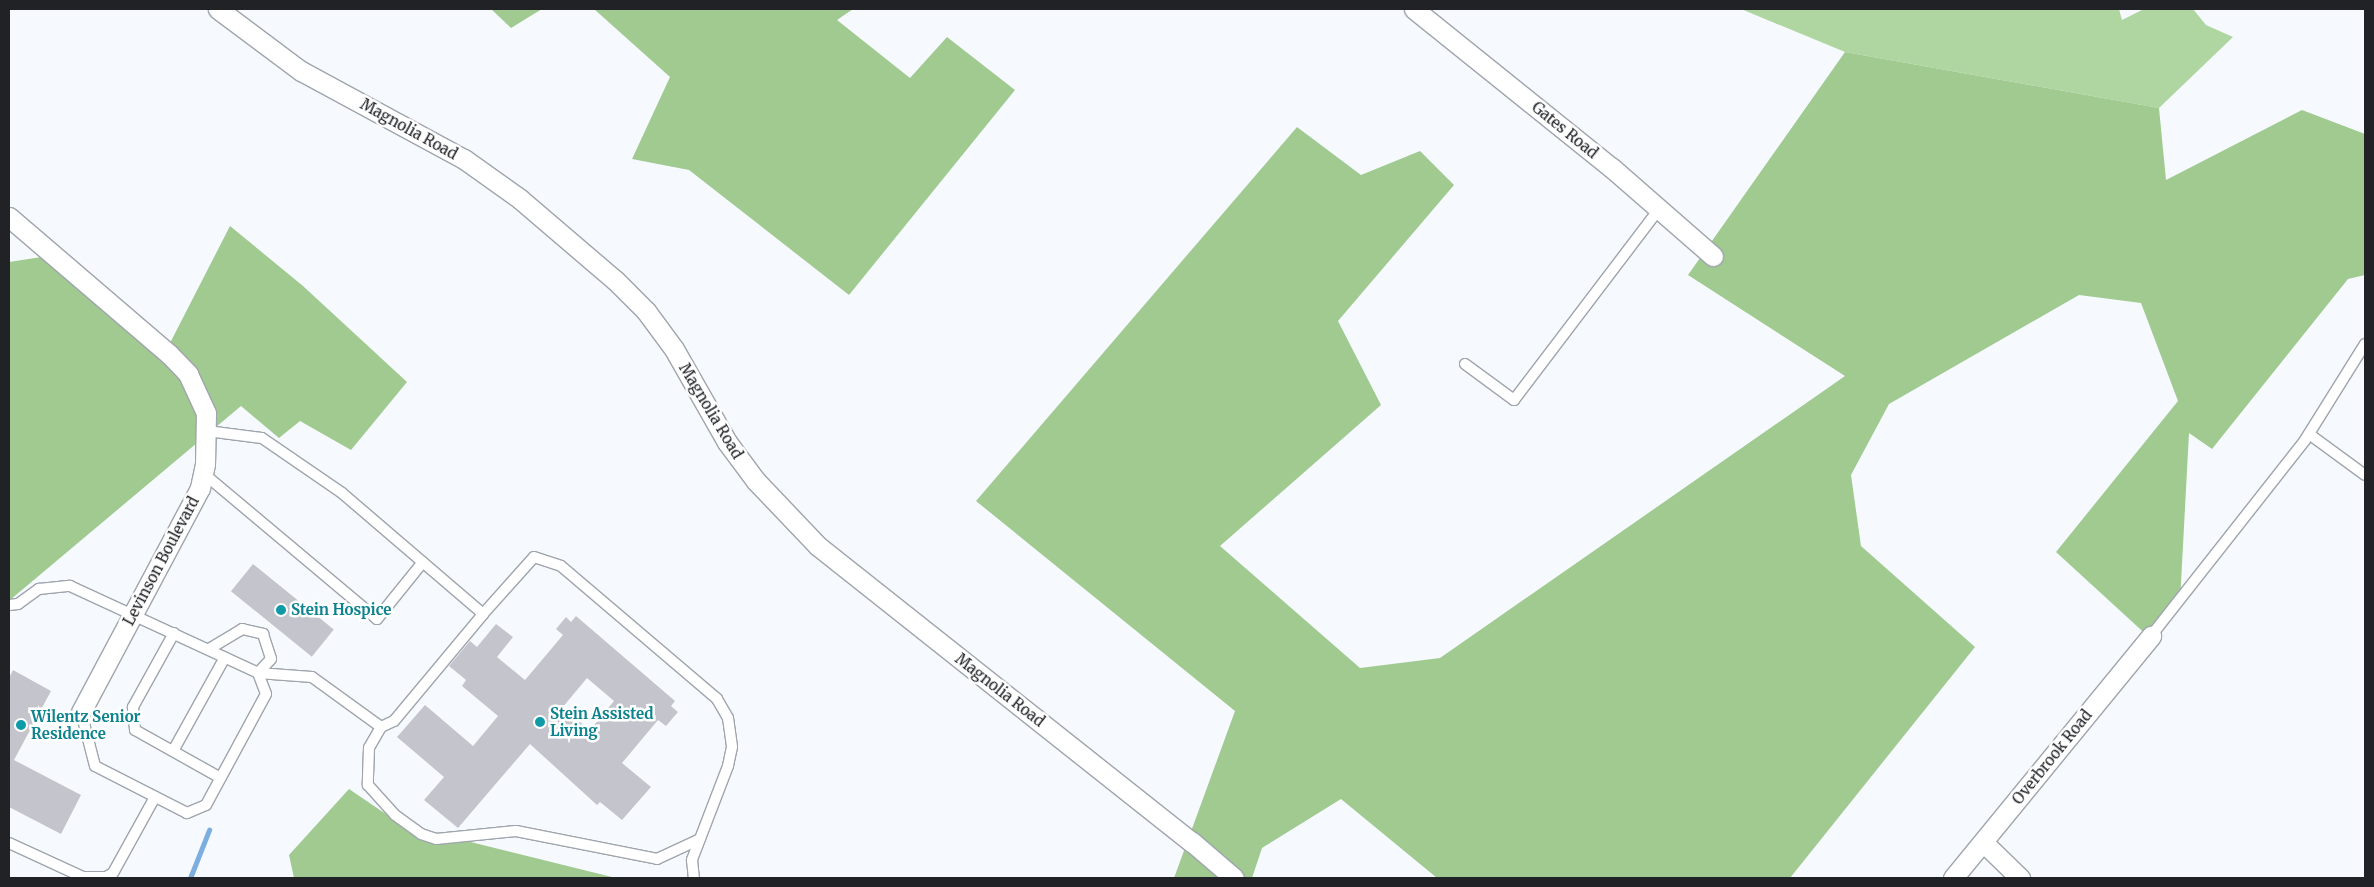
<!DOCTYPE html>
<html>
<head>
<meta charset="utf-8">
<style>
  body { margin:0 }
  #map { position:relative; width:2374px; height:887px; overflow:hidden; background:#f6faff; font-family:Merriweather,serif }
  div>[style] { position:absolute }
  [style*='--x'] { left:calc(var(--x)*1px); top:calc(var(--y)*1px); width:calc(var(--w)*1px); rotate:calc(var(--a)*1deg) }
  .green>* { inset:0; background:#afd5a1 }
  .forest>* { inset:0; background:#a0ca90 }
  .stream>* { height:5px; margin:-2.5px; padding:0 2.5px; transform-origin:2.5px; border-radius:2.5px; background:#7caee0 }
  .building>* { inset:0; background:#c4c4cd; transform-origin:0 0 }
  .roads { filter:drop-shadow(1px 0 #9fa5ad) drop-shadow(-1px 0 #9fa5ad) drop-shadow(0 1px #9fa5ad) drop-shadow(0 -1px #9fa5ad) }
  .service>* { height:10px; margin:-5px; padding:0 5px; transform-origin:5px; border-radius:5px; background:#fff }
  .minor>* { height:19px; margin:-9.5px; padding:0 9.5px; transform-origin:9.5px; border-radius:9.5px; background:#fff }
  .dots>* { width:14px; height:14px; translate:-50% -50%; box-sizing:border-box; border:2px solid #fff; border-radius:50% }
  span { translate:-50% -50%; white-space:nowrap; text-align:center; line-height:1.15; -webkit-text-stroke:5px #fff; paint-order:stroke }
  .street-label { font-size:15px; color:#202225 }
  .culture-label { font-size:15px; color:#0d838f; font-weight:700 }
  .left { translate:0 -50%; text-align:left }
  .frame { position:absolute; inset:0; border:10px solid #202225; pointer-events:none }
</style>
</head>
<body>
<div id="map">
  <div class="green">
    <div style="clip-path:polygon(1741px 9px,2119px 9px,2122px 20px,2144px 9px,2193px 9px,2206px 25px,2233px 37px,2159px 108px,1845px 52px)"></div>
  </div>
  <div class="forest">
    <div style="clip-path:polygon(491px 9px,542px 9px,511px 28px)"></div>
    <div style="clip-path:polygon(594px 9px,853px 9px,837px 20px,910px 78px,947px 37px,1015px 90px,849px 295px,689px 170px,632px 159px,670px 77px)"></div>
    <div style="clip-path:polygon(1845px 52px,2159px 108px,2166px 180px,2302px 110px,2365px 134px,2365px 275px,2348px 279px,2212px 449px,2189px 433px,2180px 602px,2151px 639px,2056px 552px,2178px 401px,2141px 303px,2079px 295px,1889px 404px,1851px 475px,1861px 546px,1975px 647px,1790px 878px,1437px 878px,1341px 799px,1262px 848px,1252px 878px,1174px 878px,1235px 711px,976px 501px,1297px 127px,1361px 175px,1420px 151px,1454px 185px,1338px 321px,1381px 405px,1220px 546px,1360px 668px,1440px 658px,1845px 376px,1688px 275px)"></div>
    <div style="clip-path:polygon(230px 226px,303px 286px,407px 382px,351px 450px,300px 421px,279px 438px,241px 406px,10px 600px,9px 262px,61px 254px,169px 345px)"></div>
    <div style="clip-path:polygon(349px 789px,402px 825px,616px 878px,294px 878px,289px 855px)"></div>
  </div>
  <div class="stream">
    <div style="--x:190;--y:878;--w:52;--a:-68.4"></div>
  </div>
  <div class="building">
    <div style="left:253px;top:564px;width:104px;height:35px;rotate:39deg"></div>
    <div style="clip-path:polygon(evenodd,576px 616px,675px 701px,671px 706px,678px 712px,666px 726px,658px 720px,622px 763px,651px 787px,622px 820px,600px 802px,597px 805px,530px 744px,458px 828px,424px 800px,444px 777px,397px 737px,425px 705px,473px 746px,498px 716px,462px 686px,466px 680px,449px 666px,470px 641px,477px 647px,496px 624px,513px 637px,497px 657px,525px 680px,563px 635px,556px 629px,566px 617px,571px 622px,576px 616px,587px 678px,614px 701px,590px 730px,562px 708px,587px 678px)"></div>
    <div style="clip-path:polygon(13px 670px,51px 691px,14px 760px,81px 795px,61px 834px,9px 807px,9px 678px)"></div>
  </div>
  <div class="roads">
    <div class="service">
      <div style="--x:1465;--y:364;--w:61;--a:36.3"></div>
      <div style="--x:1514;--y:400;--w:238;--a:-52.8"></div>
      <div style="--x:207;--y:431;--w:55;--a:7.3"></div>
      <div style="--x:262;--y:438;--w:97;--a:34.5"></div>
      <div style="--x:342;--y:493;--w:186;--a:40.6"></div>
      <div style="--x:483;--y:614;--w:76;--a:-48.2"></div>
      <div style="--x:534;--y:557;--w:28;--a:18"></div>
      <div style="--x:561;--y:566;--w:205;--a:40.4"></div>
      <div style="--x:717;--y:699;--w:22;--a:60"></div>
      <div style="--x:728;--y:718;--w:29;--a:82"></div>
      <div style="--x:732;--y:747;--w:19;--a:102"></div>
      <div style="--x:728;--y:766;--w:101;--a:111"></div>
      <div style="--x:692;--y:860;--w:18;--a:84"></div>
      <div style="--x:2309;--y:434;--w:69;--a:36.2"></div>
      <div style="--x:203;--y:473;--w:227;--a:40"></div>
      <div style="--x:377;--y:619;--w:73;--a:-51.1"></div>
      <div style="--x:9;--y:605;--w:9;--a:-6"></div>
      <div style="--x:18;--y:604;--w:26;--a:-36"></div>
      <div style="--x:39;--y:589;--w:31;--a:-6"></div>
      <div style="--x:70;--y:586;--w:207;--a:24.8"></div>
      <div style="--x:258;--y:673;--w:22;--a:69"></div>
      <div style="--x:266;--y:694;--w:126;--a:118.4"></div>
      <div style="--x:206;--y:805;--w:21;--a:157"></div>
      <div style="--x:187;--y:813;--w:103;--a:-152.9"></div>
      <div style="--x:95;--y:766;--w:56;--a:-104.5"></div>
      <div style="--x:174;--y:633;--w:85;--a:119"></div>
      <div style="--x:133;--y:707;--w:23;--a:85"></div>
      <div style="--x:135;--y:730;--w:98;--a:29.2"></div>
      <div style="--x:2151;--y:636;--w:249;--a:-51.8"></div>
      <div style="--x:2305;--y:440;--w:113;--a:-58"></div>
      <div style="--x:209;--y:649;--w:39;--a:-31"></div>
      <div style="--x:242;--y:629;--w:22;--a:13"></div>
      <div style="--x:263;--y:634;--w:26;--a:72"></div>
      <div style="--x:271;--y:659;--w:19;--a:133"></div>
      <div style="--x:258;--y:673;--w:54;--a:4.2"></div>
      <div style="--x:312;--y:677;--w:85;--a:35.9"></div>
      <div style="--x:381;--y:727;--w:14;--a:-25"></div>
      <div style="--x:394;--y:721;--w:139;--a:-50.2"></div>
      <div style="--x:381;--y:727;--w:24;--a:120"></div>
      <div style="--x:369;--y:748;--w:37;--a:92"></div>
      <div style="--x:368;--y:785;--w:40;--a:48"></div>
      <div style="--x:395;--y:815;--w:32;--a:36"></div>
      <div style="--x:421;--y:834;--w:16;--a:18"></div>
      <div style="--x:436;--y:839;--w:80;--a:-5.7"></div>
      <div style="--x:516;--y:831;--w:144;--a:11.2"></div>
      <div style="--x:657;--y:859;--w:47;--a:-24.9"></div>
      <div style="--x:173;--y:751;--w:107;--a:-61"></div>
      <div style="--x:9;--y:843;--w:81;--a:24.7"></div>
      <div style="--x:83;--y:877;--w:23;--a:0"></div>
      <div style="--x:106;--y:877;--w:8;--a:-30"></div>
      <div style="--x:113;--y:873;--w:87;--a:-61.1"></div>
    </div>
    <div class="minor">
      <div style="--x:218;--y:9;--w:104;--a:36.8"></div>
      <div style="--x:301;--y:71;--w:185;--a:28.4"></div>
      <div style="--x:464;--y:159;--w:69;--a:35.5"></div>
      <div style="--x:520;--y:199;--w:125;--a:40.5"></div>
      <div style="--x:615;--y:280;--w:44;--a:45"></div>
      <div style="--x:646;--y:311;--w:47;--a:53.6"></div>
      <div style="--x:674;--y:349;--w:107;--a:60.3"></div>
      <div style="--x:727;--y:442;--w:49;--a:53.4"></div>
      <div style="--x:756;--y:481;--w:90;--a:46.4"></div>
      <div style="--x:818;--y:546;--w:477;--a:38.4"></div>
      <div style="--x:1192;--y:842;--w:55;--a:40.6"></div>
      <div style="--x:1414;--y:9;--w:254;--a:38.8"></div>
      <div style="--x:1612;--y:168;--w:134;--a:41.1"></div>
      <div style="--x:9;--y:217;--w:211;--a:40.6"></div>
      <div style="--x:169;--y:354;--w:28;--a:46"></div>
      <div style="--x:188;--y:374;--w:43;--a:65.2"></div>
      <div style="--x:206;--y:413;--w:51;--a:91.1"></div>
      <div style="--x:205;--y:464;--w:25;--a:102"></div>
      <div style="--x:200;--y:488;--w:254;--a:118"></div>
      <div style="--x:1983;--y:842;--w:52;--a:44.2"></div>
      <div style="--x:1953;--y:878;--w:313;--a:-50.7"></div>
    </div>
  </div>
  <div class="dots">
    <div style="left:281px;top:610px;background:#0f9aa8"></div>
    <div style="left:540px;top:722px;background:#0f9aa8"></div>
    <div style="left:21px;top:725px;background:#0f9aa8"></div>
  </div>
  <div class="street-label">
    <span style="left:409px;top:129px;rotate:29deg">Magnolia Road</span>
    <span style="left:1565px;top:130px;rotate:39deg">Gates Road</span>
    <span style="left:711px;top:411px;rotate:59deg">Magnolia Road</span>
    <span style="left:161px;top:561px;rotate:-62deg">Levinson Boulevard</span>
    <span style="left:1000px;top:690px;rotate:38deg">Magnolia Road</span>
    <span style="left:2052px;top:757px;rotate:-51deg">Overbrook Road</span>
  </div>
  <div class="culture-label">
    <span class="left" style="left:291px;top:610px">Stein Hospice</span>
    <span class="left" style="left:550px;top:722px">Stein Assisted<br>Living</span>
    <span class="left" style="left:31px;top:725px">Wilentz Senior<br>Residence</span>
  </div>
  <div class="frame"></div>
</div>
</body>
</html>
